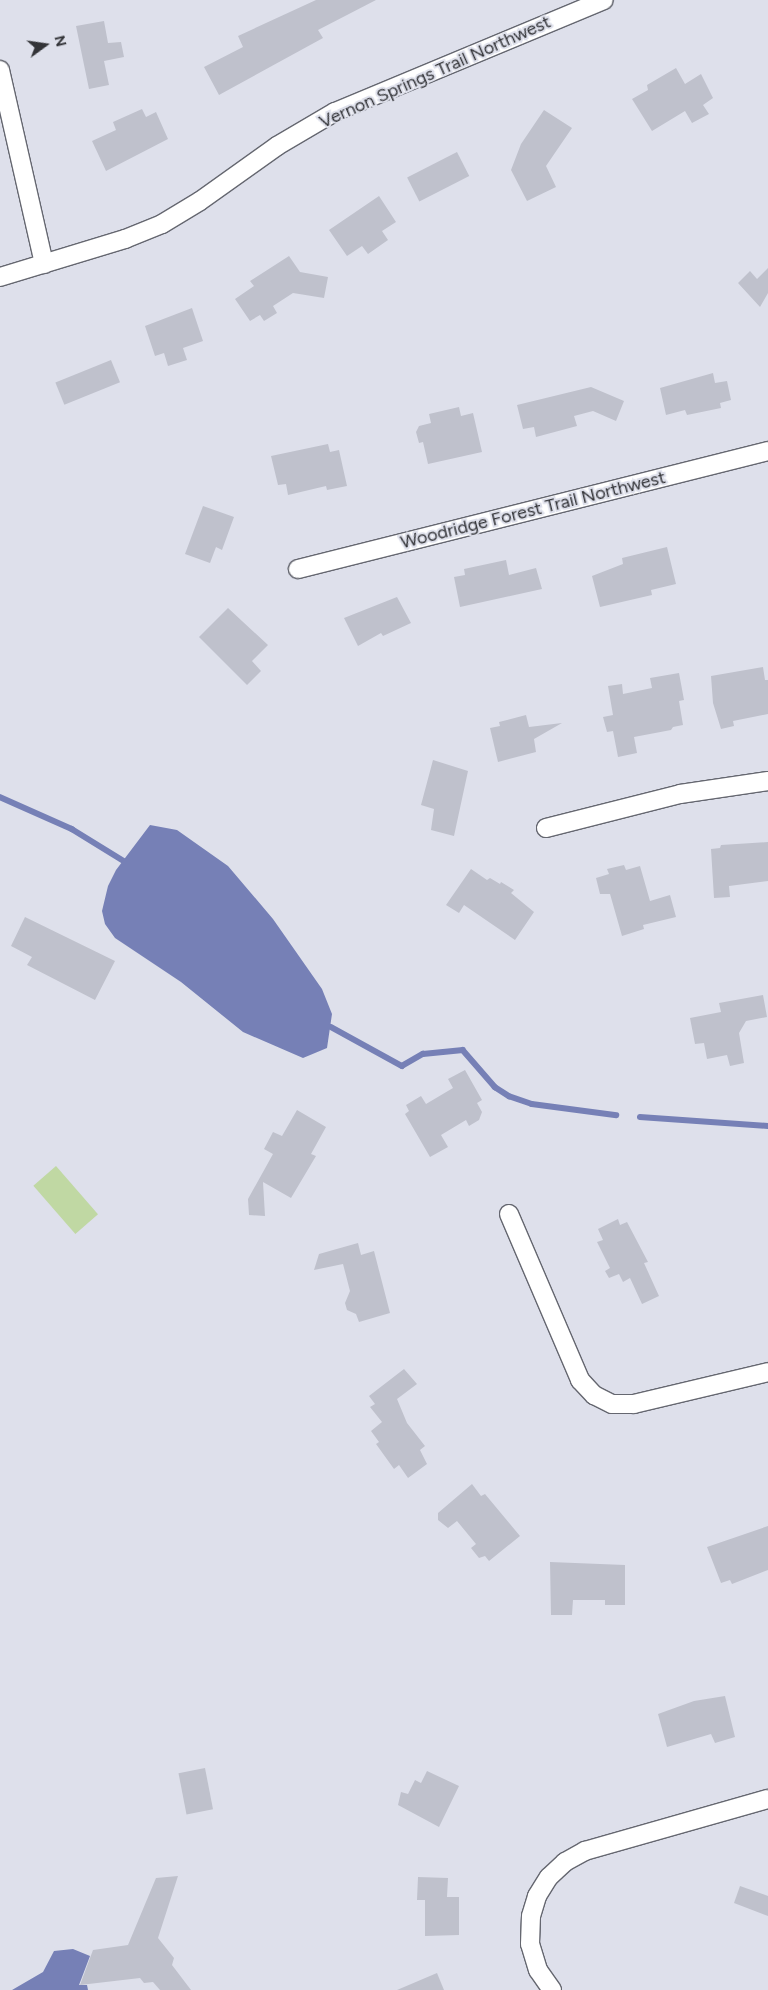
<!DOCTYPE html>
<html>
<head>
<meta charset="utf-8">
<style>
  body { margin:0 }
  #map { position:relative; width:768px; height:1990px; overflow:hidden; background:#dee0eb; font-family:Figtree,sans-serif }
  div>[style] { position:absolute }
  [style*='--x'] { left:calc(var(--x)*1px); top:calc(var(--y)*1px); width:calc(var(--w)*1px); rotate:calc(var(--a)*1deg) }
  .green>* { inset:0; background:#c0d8a3; transform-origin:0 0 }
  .water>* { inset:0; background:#7680b6 }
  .stream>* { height:5.5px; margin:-2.75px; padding:0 2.75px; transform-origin:2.75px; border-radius:2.75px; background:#7680b6 }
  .building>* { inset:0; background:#bfc1cc; transform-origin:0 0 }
  .roads { filter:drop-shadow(1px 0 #656770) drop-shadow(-1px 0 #656770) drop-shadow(0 1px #656770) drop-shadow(0 -1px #656770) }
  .street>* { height:18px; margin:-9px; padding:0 9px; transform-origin:9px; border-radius:9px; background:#fff }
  span { translate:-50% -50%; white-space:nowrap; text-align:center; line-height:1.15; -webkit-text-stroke:4px #dee0eb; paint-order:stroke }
  .street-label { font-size:18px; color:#333438 }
  .north { position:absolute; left:20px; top:20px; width:50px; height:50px; -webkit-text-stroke:4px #dee0eb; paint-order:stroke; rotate:76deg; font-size:14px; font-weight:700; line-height:20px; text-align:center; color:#333438 }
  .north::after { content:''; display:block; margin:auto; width:18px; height:22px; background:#333438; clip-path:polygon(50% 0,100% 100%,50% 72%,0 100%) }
</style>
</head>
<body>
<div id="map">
  <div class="green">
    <div style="left:56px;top:1166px;width:64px;height:30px;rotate:49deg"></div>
  </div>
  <div class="water">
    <div style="clip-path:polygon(150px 825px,177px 830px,228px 866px,273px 919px,322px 989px,332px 1014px,327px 1048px,303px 1058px,243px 1032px,181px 982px,115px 938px,105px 924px,102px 911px,108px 886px,116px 870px)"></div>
    <div style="clip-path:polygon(73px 1949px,90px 1956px,79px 1985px,87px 1985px,88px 1990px,12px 1990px,43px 1972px,54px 1951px)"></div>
  </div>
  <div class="stream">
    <div style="--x:0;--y:797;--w:79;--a:24"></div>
    <div style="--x:72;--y:829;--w:61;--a:31.6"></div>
    <div style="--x:331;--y:1027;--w:81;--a:28.8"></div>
    <div style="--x:402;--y:1066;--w:24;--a:-30"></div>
    <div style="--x:423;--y:1054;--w:40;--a:-5.7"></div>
    <div style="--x:463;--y:1050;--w:49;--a:49.1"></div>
    <div style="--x:495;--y:1087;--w:17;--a:33"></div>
    <div style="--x:509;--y:1096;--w:24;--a:19"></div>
    <div style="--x:532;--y:1104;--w:85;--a:7.5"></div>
    <div style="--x:640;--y:1117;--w:128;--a:4"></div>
  </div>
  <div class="building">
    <div style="clip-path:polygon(316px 0,376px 0,318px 30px,323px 38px,219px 95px,204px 67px,243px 47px,238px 36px)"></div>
    <div style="clip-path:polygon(104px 21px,108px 43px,121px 42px,124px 57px,104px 61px,109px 85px,89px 89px,76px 26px)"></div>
    <div style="clip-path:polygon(676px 68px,685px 84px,701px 74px,713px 98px,703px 105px,709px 114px,692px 123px,685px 111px,652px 131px,632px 99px,648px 90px,647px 85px)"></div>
    <div style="clip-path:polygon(142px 109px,146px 117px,156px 112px,168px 139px,106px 171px,92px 141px,116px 130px,113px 122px)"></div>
    <div style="clip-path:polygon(544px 110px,572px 128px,546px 166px,556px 187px,527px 201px,511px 170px,521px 144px)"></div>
    <div style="left:457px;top:152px;width:27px;height:56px;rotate:63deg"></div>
    <div style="clip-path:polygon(379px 196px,396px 222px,382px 231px,388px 240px,368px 254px,362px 246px,347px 256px,329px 230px)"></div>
    <div style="clip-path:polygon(289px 256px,300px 272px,328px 277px,324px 298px,293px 293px,273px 306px,277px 313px,264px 321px,260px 315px,250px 321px,235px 299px,254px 286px,250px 281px)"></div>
    <div style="clip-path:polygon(768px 268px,768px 293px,760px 307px,738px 283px,750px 271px,757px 279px)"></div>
    <div style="clip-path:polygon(192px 308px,203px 341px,183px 348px,187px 360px,168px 366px,164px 353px,155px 356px,145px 326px)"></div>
    <div style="left:111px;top:360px;width:24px;height:60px;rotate:68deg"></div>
    <div style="clip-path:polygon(713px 373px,715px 383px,727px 381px,731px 400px,720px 403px,721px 408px,687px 415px,685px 410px,666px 415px,660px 388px)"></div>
    <div style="clip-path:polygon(591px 387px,624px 401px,616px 421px,593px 411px,574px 416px,577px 426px,536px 437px,534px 427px,523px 429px,517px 405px)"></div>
    <div style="clip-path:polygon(459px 407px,461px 416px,473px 413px,482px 452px,428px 464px,423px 442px,419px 443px,416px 432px,419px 426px,431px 423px,429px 414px)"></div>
    <div style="clip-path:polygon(328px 444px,330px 452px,339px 450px,347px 486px,327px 490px,326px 486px,288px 495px,286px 484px,278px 485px,271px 456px)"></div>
    <div style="clip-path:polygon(203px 506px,234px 517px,222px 550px,216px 547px,210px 563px,185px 554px)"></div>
    <div style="clip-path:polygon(667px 547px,676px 584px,651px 590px,652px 595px,600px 607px,592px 576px,623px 564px,622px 558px)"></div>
    <div style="clip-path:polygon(506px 560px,509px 575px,536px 568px,542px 589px,460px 607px,454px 577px,465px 575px,464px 569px)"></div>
    <div style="clip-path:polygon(397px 597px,411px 623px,383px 636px,381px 633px,358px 646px,344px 618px)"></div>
    <div style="clip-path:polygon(228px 608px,268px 645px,252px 661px,261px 671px,247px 685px,199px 637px)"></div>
    <div style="clip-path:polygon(763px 667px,765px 680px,768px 680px,768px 714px,733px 721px,734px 726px,721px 729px,713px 703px,711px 676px)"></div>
    <div style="clip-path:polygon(679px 673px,684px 700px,679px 701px,683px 725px,673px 727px,671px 730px,634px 737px,637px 753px,618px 757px,613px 731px,607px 732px,603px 717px,613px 715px,608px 686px,622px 684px,623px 694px,652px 688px,650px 678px)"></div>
    <div style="clip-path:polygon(526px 715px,529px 727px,562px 723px,534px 739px,536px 752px,498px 762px,490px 728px,500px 726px,499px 722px)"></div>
    <div style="clip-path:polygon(433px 760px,468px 771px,454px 836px,431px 830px,434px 809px,421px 805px)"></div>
    <div style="clip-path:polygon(768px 842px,768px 881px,729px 886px,730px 897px,714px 898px,711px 849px,720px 848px,721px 845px)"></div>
    <div style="clip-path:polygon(624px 865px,626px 870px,640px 866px,650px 901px,670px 895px,676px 917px,643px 925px,644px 929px,622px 936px,610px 894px,600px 894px,596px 878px,609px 874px,607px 869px)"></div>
    <div style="clip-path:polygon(471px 869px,487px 880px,490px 878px,500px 884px,501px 882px,514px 890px,511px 893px,534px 912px,515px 940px,464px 905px,459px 913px,446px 905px)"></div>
    <div style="clip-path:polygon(25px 917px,115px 961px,95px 1000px,27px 965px,32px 957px,11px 946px)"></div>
    <div style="clip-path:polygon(763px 995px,767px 1017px,746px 1021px,739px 1033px,744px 1063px,730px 1066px,727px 1055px,707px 1059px,704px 1043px,695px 1044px,690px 1018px,721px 1012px,719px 1003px)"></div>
    <div style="clip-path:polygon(465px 1070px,482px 1100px,477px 1103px,482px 1112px,479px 1120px,469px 1126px,466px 1120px,441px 1135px,448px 1147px,430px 1157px,405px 1114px,409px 1111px,406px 1105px,421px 1096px,426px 1104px,453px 1088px,448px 1079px)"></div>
    <div style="clip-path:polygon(297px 1110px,326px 1127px,311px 1154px,316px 1156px,291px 1198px,263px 1182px,265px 1216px,249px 1215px,248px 1199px,273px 1154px,264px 1149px,273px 1132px,282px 1136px)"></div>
    <div style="clip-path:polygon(618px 1219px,620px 1225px,627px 1222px,648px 1262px,644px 1263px,659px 1296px,642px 1304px,630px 1278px,623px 1282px,619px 1274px,609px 1278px,605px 1271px,610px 1268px,597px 1242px,603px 1240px,598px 1229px)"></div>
    <div style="clip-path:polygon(358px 1243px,361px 1255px,374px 1251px,390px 1313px,359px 1322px,356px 1314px,347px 1310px,345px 1303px,350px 1291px,343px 1264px,314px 1270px,319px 1254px)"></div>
    <div style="clip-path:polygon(404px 1369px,417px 1384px,397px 1399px,407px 1423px,425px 1446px,420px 1450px,427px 1464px,408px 1478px,399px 1465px,394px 1469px,376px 1444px,379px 1442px,371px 1431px,382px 1422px,370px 1407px,375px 1404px,369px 1396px)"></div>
    <div style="clip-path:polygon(472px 1484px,481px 1496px,485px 1494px,520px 1536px,489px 1561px,485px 1556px,479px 1558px,471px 1548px,476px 1544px,457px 1521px,448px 1528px,438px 1520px,438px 1513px)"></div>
    <div style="clip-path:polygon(768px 1526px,768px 1570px,732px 1584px,730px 1580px,721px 1583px,707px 1547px)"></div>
    <div style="clip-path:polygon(550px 1562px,625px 1565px,625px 1605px,605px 1605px,605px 1600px,573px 1600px,572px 1615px,551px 1615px)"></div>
    <div style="clip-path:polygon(725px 1696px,735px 1737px,715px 1743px,711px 1734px,667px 1747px,658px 1714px,694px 1701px)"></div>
    <div style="left:205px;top:1768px;width:42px;height:27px;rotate:79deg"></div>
    <div style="clip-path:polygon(427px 1771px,459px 1786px,439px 1827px,398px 1805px,401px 1792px,408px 1794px,415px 1780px,421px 1783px)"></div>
    <div style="clip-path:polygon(178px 1876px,158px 1938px,174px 1958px,172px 1965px,191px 1990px,160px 1990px,153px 1982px,144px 1983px,140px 1978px,80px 1985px,93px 1950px,128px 1945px,156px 1878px)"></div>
    <div style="clip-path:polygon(418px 1877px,448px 1878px,447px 1897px,459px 1897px,459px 1935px,425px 1936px,425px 1900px,417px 1900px)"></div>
    <div style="clip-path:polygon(740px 1886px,768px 1896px,768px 1916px,734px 1903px)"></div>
    <div style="clip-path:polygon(437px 1973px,444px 1990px,397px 1990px)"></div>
  </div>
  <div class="roads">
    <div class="street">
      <div style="--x:0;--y:70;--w:199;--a:77.2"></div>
      <div style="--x:0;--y:277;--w:131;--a:-16.9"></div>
      <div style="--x:125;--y:239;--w:40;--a:-22"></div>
      <div style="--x:162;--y:224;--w:44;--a:-31.2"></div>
      <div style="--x:200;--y:201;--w:95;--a:-35.5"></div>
      <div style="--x:277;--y:146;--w:67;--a:-30.4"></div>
      <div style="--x:335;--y:112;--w:291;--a:-22.6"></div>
      <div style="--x:298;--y:569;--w:485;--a:-14.1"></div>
      <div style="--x:546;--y:828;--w:138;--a:-14.2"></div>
      <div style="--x:680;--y:794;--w:89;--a:-8.4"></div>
      <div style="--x:509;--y:1214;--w:181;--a:66.8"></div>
      <div style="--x:580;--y:1380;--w:21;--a:47"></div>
      <div style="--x:594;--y:1395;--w:20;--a:27"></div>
      <div style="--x:612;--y:1404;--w:22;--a:0"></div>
      <div style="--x:634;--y:1404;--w:138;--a:-13.4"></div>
      <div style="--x:552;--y:1990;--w:24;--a:-125"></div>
      <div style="--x:538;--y:1970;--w:27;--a:-107"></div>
      <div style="--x:530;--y:1944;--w:28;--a:-88"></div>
      <div style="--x:531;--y:1916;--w:21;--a:-73"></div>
      <div style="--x:537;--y:1896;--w:22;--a:-58"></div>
      <div style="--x:549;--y:1877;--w:22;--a:-43"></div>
      <div style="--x:565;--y:1862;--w:23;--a:-29"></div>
      <div style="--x:585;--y:1851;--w:190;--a:-15.9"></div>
    </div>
  </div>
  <div class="street-label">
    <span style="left:435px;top:72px;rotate:-24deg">Vernon Springs Trail Northwest</span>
    <span style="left:533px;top:510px;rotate:-14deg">Woodridge Forest Trail Northwest</span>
  </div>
  <div class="north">N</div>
</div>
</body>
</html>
